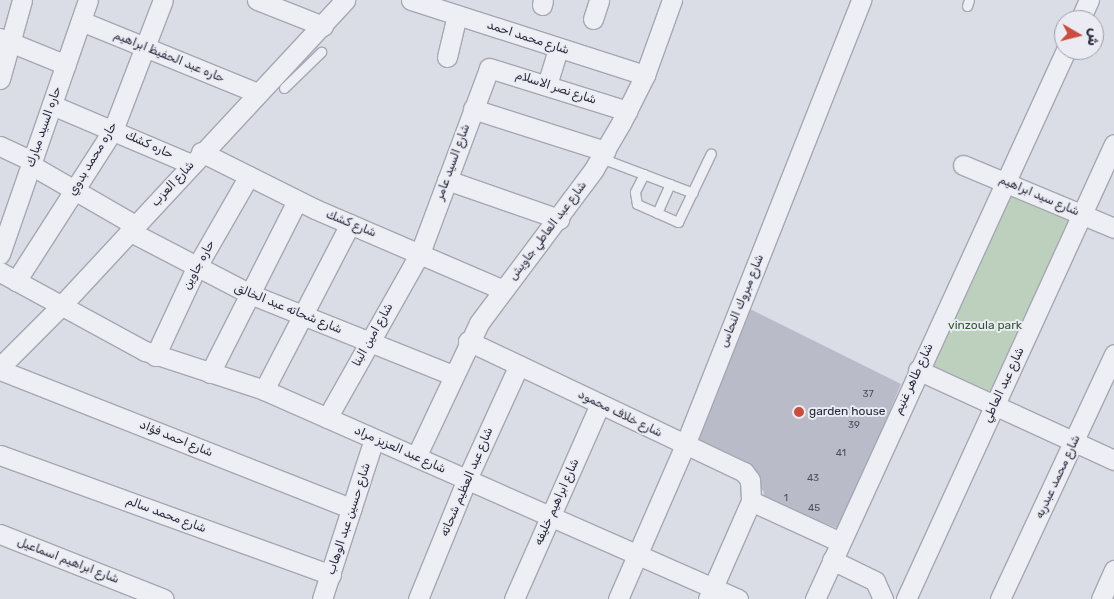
<!DOCTYPE html>
<html>
<head>
<meta charset="utf-8">
<style>
  body { margin:0 }
  #map { position:relative; width:1114px; height:599px; overflow:hidden; background:#dbdde6; font-family:Rubik,Cairo,sans-serif }
  div>[style] { position:absolute }
  [style*='--x'] { left:calc(var(--x)*1px); top:calc(var(--y)*1px); width:calc(var(--w)*1px); rotate:calc(var(--a)*1deg) }
  .green>* { inset:0; background:#bdcfbd; transform-origin:0 0 }
  .building>* { inset:0; background:#b9bbc8 }
  .roads { filter:drop-shadow(1px 0 #a5a7b3) drop-shadow(-1px 0 #a5a7b3) drop-shadow(0 1px #a5a7b3) drop-shadow(0 -1px #a5a7b3) }
  .service>* { height:9px; margin:-4.5px; padding:0 4.5px; transform-origin:4.5px; border-radius:4.5px; background:#eeeff4 }
  .minor>* { height:19px; margin:-9.5px; padding:0 9.5px; transform-origin:9.5px; border-radius:9.5px; background:#eeeff4 }
  .dots>* { width:14px; height:14px; translate:-50% -50%; box-sizing:border-box; border:2px solid #ebecf3; border-radius:50% }
  span { translate:-50% -50%; white-space:nowrap; text-align:center; line-height:1.15; -webkit-text-stroke:4px #ebecf3; paint-order:stroke }
  .number-label { font-size:10px; color:#4b4d5e }
  .number-label span { -webkit-text-stroke-width:0 }
  .street-label { font-size:12px; color:#26283b }
  .park-label { font-size:12px; color:#335735 }
  .poi-label { font-size:12px; color:#26283b }
  .left { translate:0 -50%; text-align:left }
  .north { position:absolute; left:1054px; top:10px; width:50px; height:50px; box-sizing:border-box; background:#ebecf3; border:1px solid #9c9ea9; border-radius:50%; rotate:98deg; font-size:14px; font-weight:700; line-height:20px; text-align:center; color:#26283b }
  .north::after { content:''; display:block; margin:auto; width:18px; height:22px; background:#cb4d40; clip-path:polygon(50% 0,100% 100%,50% 72%,0 100%) }
</style>
</head>
<body>
<div id="map">
  <div class="green">
    <div style="left:1007px;top:185px;width:79px;height:200px;rotate:24deg"></div>
  </div>
  <div class="building">
    <div style="clip-path:polygon(750px 309px,901px 384px,861px 481px,837px 528px,762px 499px,764px 492px,759px 485px,696px 439px)"></div>
  </div>
  <div class="roads">
    <div class="service">
      <div style="--x:967;--y:6;--w:6;--a:-72"></div>
      <div style="--x:284;--y:88;--w:52;--a:-44.2"></div>
      <div style="--x:601;--y:158;--w:98;--a:20.8"></div>
      <div style="--x:644;--y:174;--w:20;--a:117"></div>
      <div style="--x:635;--y:192;--w:12;--a:81"></div>
      <div style="--x:637;--y:204;--w:45;--a:23.7"></div>
      <div style="--x:678;--y:222;--w:76;--a:-64.4"></div>
      <div style="--x:657;--y:213;--w:32;--a:-66"></div>
    </div>
    <div class="minor">
      <div style="--x:257;--y:0;--w:71;--a:21.5"></div>
      <div style="--x:411;--y:0;--w:246;--a:17.8"></div>
      <div style="--x:542;--y:5;--w:5;--a:-79"></div>
      <div style="--x:593;--y:19;--w:20;--a:-72"></div>
      <div style="--x:1080;--y:20;--w:22;--a:-66"></div>
      <div style="--x:81;--y:21;--w:190;--a:22.2"></div>
      <div style="--x:0;--y:38;--w:71;--a:22.2"></div>
      <div style="--x:447;--y:57;--w:43;--a:-76.6"></div>
      <div style="--x:0;--y:79;--w:82;--a:-74.4"></div>
      <div style="--x:547;--y:85;--w:39;--a:-73"></div>
      <div style="--x:52;--y:105;--w:151;--a:23"></div>
      <div style="--x:473;--y:109;--w:139;--a:17.7"></div>
      <div style="--x:0;--y:146;--w:35;--a:25"></div>
      <div style="--x:201;--y:152;--w:127;--a:26.6"></div>
      <div style="--x:315;--y:209;--w:205;--a:23.3"></div>
      <div style="--x:31;--y:165;--w:120;--a:30"></div>
      <div style="--x:963;--y:165;--w:164;--a:22.6"></div>
      <div style="--x:447;--y:180;--w:119;--a:19.2"></div>
      <div style="--x:129;--y:231;--w:136;--a:27.5"></div>
      <div style="--x:250;--y:294;--w:219;--a:21.8"></div>
      <div style="--x:0;--y:254;--w:269;--a:-70.9"></div>
      <div style="--x:0;--y:272;--w:165;--a:28.6"></div>
      <div style="--x:145;--y:351;--w:125;--a:18.1"></div>
      <div style="--x:264;--y:390;--w:518;--a:23.79"></div>
      <div style="--x:16;--y:281;--w:179;--a:-57.3"></div>
      <div style="--x:113;--y:130;--w:139;--a:-69"></div>
      <div style="--x:468;--y:341;--w:306;--a:25.4"></div>
      <div style="--x:744;--y:472;--w:10;--a:53"></div>
      <div style="--x:750;--y:480;--w:21;--a:87"></div>
      <div style="--x:751;--y:501;--w:107;--a:113.7"></div>
      <div style="--x:155;--y:356;--w:97;--a:-65"></div>
      <div style="--x:196;--y:268;--w:106;--a:-60.1"></div>
      <div style="--x:0;--y:367;--w:85;--a:-45"></div>
      <div style="--x:60;--y:307;--w:419;--a:-47.1"></div>
      <div style="--x:0;--y:370;--w:378;--a:21.5"></div>
      <div style="--x:918;--y:370;--w:216;--a:24.7"></div>
      <div style="--x:210;--y:373;--w:193;--a:-63.2"></div>
      <div style="--x:264;--y:390;--w:187;--a:-62.6"></div>
      <div style="--x:327;--y:418;--w:189;--a:-60.6"></div>
      <div style="--x:420;--y:253;--w:197;--a:-69.5"></div>
      <div style="--x:489;--y:68;--w:145;--a:17.3"></div>
      <div style="--x:0;--y:455;--w:352;--a:19.9"></div>
      <div style="--x:416;--y:457;--w:148;--a:-64.8"></div>
      <div style="--x:479;--y:323;--w:192;--a:-53.2"></div>
      <div style="--x:594;--y:169;--w:53;--a:-59.6"></div>
      <div style="--x:621;--y:123;--w:54;--a:-63.4"></div>
      <div style="--x:645;--y:75;--w:80;--a:-70.2"></div>
      <div style="--x:751;--y:501;--w:98;--a:24.7"></div>
      <div style="--x:0;--y:534;--w:176;--a:21.6"></div>
      <div style="--x:832;--y:560;--w:48;--a:26"></div>
      <div style="--x:875;--y:581;--w:20;--a:66"></div>
      <div style="--x:322;--y:599;--w:168;--a:-72"></div>
      <div style="--x:418;--y:599;--w:130;--a:-67.8"></div>
      <div style="--x:467;--y:479;--w:125;--a:-65.5"></div>
      <div style="--x:514;--y:599;--w:213;--a:-66.2"></div>
      <div style="--x:618;--y:599;--w:168;--a:-66.5"></div>
      <div style="--x:685;--y:445;--w:479;--a:-68.4"></div>
      <div style="--x:815;--y:599;--w:604;--a:-65.43"></div>
      <div style="--x:906;--y:599;--w:500;--a:-65.43"></div>
      <div style="--x:1000;--y:599;--w:270;--a:-65"></div>
      <div style="--x:1101;--y:599;--w:32;--a:-66"></div>
    </div>
  </div>
  <div class="dots">
    <div style="left:799px;top:412px;background:#cb4d40"></div>
  </div>
  <div class="number-label">
    <span style="left:868px;top:395px">37</span>
    <span style="left:854px;top:426px">39</span>
    <span style="left:841px;top:454px">41</span>
    <span style="left:813px;top:479px">43</span>
    <span style="left:786px;top:499px">1</span>
    <span style="left:814px;top:509px">45</span>
  </div>
  <div class="street-label">
    <span style="left:528px;top:38px;rotate:18deg">شارع محمد احمد</span>
    <span style="left:169px;top:57px;rotate:22deg">حاره عبد الحفيظ ابراهيم</span>
    <span style="left:556px;top:88px;rotate:18deg">شارع نصر الاسلام</span>
    <span style="left:44px;top:127px;rotate:-71deg">حاره السيد مبارك</span>
    <span style="left:149px;top:145px;rotate:24deg">حاره كشك</span>
    <span style="left:93px;top:159px;rotate:-59deg">حاره محمد بدوي</span>
    <span style="left:453px;top:162px;rotate:-70deg">شارع السيد عامر</span>
    <span style="left:173px;top:184px;rotate:-47deg">شارع العزب</span>
    <span style="left:1039px;top:196px;rotate:23deg">شارع سيد ابراهيم</span>
    <span style="left:351px;top:224px;rotate:22deg">شارع كشك</span>
    <span style="left:548px;top:231px;rotate:-53deg">شارع عبد العاطي جاويش</span>
    <span style="left:199px;top:265px;rotate:-62deg">حاره جاوين</span>
    <span style="left:742px;top:301px;rotate:-68deg">شارع مبروك النحاس</span>
    <span style="left:288px;top:309px;rotate:22deg">شارع شحاته عبد الخالق</span>
    <span style="left:373px;top:335px;rotate:-61deg">شارع امين البنا</span>
    <span style="left:914px;top:379px;rotate:-65deg">شارع طاهر غنيم</span>
    <span style="left:1004px;top:385px;rotate:-65deg">شارع عبد العاطي</span>
    <span style="left:620px;top:414px;rotate:26deg">شارع خلاف محمود</span>
    <span style="left:176px;top:439px;rotate:22deg">شارع احمد فؤاد</span>
    <span style="left:400px;top:450px;rotate:24deg">شارع عبد العزيز مراد</span>
    <span style="left:1058px;top:477px;rotate:-65deg">شارع محمد عبدربه</span>
    <span style="left:467px;top:482px;rotate:-67deg">شارع عبد العظيم شحاته</span>
    <span style="left:557px;top:502px;rotate:-66deg">شارع ابراهيم خليفه</span>
    <span style="left:166px;top:515px;rotate:20deg">شارع محمد سالم</span>
    <span style="left:349px;top:519px;rotate:-72deg">شارع حسين عبد الوهاب</span>
    <span style="left:68px;top:561px;rotate:21deg">شارع ابراهيم اسماعيل</span>
  </div>
  <div class="park-label">
    <span style="left:985px;top:326px">vinzoula park</span>
  </div>
  <div class="poi-label">
    <span class="left" style="left:809px;top:412px">garden house</span>
  </div>
  <div class="north">ش</div>
</div>
</body>
</html>
